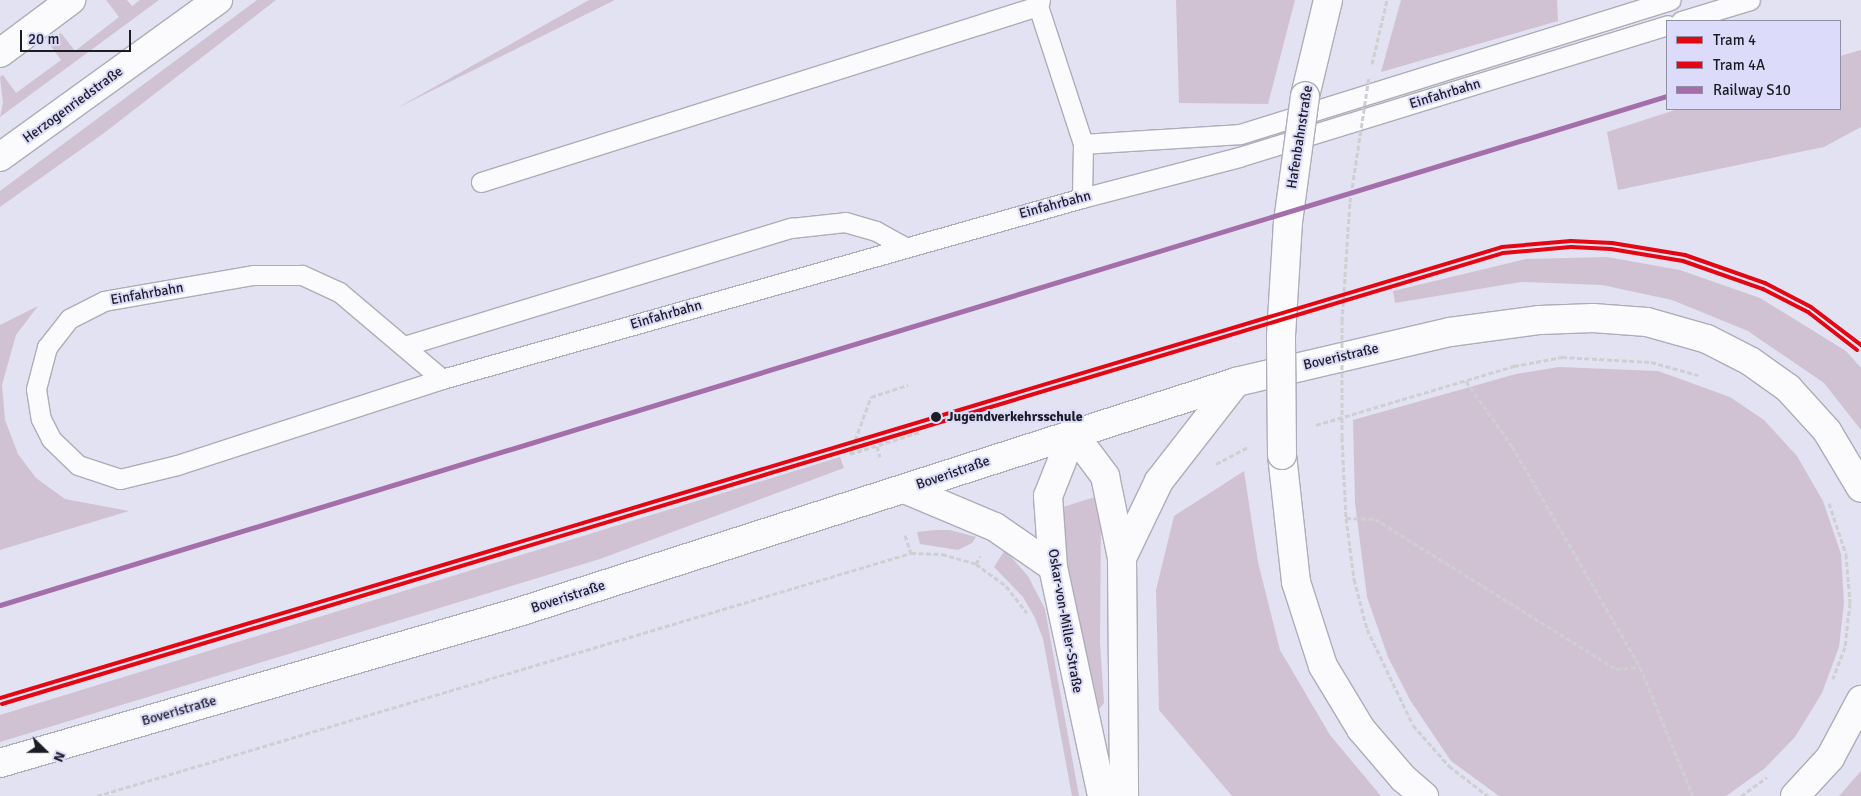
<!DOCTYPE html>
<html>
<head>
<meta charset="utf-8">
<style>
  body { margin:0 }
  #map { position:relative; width:1861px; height:796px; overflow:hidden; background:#e2e2f2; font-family:Signika,sans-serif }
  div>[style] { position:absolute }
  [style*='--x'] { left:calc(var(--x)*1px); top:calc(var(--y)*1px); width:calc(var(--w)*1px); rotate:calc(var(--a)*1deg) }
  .green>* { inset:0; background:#d1c2d3 }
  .path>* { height:3px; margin-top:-1.5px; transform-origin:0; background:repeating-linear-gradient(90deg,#cfcfd3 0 5px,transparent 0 7.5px) }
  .roads { filter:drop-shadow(1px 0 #adadb9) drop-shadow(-1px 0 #adadb9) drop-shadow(0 1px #adadb9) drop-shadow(0 -1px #adadb9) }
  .lane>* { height:19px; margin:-9.5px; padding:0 9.5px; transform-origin:9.5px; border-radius:9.5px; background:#fbfbfd }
  .street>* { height:28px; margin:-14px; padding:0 14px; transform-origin:14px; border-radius:14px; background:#fbfbfd }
  .secondary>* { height:28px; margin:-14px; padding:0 14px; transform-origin:14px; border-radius:14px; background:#fbfbfd }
  .path-bridge>* { height:3px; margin-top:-1.5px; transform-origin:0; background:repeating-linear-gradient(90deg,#cfcfd3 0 5px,transparent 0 7.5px) }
  .bridges { filter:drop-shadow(1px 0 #adadb9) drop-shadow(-1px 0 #adadb9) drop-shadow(0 1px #adadb9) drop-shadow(0 -1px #adadb9) }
  .secondary-bridge>* { height:28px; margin:-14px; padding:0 14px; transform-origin:14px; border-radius:14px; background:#fbfbfd }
  .rail-1>* { height:5px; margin:-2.5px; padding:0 2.5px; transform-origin:2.5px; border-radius:2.5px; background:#a46fa9 }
  .tram-1>* { height:4px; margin:-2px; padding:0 2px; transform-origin:2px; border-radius:2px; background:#e30613 }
  .tram-2>* { height:4px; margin:-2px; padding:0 2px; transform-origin:2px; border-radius:2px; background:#e30613 }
  .dots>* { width:14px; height:14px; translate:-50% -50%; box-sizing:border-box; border:2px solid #dcdbf9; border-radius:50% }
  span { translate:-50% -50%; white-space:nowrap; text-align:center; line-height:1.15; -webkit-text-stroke:4px #dcdbf9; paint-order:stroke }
  .street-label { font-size:14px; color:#1c1c26 }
  .stop-label { font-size:14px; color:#1c1c26; font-weight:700 }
  .left { translate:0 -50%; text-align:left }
  .legend { position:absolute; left:1666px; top:20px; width:175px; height:90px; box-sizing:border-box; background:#dcdbf9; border:1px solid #8f8fa5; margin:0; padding:6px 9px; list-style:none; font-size:15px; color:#1c1c26 }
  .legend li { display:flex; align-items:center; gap:10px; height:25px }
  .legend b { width:25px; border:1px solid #8f8fa5 }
  .north { position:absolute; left:20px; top:726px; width:50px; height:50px; -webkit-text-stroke:4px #dcdbf9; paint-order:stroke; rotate:112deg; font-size:14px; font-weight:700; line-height:20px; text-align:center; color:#1c1c26 }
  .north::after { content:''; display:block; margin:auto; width:18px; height:22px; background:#1c1c26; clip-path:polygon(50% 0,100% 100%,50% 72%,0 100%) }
  .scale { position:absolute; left:20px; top:30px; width:111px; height:22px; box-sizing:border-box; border:2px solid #1c1c26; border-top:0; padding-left:6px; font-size:15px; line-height:18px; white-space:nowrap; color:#1c1c26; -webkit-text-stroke:4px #dcdbf9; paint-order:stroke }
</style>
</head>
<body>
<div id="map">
  <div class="green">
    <div style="clip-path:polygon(106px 0,127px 0,132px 6px,140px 0,159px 0,0 117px,3px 103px,0 77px,3px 75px,16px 93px,61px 60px,48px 42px,61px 33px,75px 51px,119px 17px)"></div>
    <div style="clip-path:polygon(257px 0,276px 0,104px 133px,0 207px,0 191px)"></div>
    <div style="clip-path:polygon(589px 0,615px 0,397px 108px)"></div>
    <div style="clip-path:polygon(1176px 0,1295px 0,1268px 104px,1179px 103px)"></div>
    <div style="clip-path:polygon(1401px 0,1557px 0,1558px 21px,1381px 72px)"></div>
    <div style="clip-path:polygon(1861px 50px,1861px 127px,1824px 147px,1618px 190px,1607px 132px,1678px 109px,1840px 109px,1840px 56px)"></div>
    <div style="clip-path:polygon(1607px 257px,1680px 270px,1760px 298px,1846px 351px,1861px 368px,1861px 430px,1824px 383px,1748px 331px,1672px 300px,1602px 285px,1521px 282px,1395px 303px,1393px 291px,1526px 259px)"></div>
    <div style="clip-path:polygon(38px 306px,16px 335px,2px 385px,5px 420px,18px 454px,36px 478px,65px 499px,129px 511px,0 550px,0 325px)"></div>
    <div style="clip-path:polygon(1559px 367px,1658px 371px,1730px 397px,1764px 420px,1797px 456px,1823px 501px,1841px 554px,1844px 603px,1839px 647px,1822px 693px,1795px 737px,1764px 769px,1726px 796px,1499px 796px,1451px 761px,1410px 700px,1388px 657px,1367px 597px,1355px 503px,1353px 420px,1516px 374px)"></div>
    <div style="clip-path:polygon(840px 457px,844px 468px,600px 559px,0 742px,0 715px)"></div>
    <div style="clip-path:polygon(1244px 471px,1258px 562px,1280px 650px,1330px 735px,1381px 796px,1232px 796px,1159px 710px,1156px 590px,1174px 516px)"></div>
    <div style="clip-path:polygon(1098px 496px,1101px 523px,1100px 643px,1104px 703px,1097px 712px,1061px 546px,1060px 508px)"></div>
    <div style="clip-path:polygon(935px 530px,950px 530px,976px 537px,972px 543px,958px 550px,920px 544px,917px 532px)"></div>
    <div style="clip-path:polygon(1005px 550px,1028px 576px,1045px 609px,1079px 796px,1072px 796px,1043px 639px,1035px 618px,1023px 597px,994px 567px)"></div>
    <div style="clip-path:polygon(1861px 771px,1861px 796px,1839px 796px)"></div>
  </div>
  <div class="path">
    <div style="--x:1372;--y:64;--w:66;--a:-76.8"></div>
    <div style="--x:1466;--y:381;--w:80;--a:54.7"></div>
    <div style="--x:1512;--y:446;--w:255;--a:59.9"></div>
    <div style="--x:1640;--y:667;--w:139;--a:67.7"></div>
    <div style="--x:1316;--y:425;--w:207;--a:-16.6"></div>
    <div style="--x:1514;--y:366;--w:49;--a:-10.6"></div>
    <div style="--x:1562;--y:357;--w:89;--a:3.2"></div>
    <div style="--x:1651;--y:362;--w:49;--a:15.5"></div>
    <div style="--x:1342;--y:437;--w:81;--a:87.2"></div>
    <div style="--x:1346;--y:518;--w:62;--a:82.5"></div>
    <div style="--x:1354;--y:579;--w:52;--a:75.4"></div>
    <div style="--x:1367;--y:629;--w:106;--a:64.4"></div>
    <div style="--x:1413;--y:725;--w:55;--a:48.7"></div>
    <div style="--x:1449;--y:766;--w:49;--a:37.6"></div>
    <div style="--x:877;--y:446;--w:11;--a:75"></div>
    <div style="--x:850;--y:454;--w:61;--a:-69.8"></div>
    <div style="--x:871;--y:397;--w:39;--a:-18"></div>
    <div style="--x:850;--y:454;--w:73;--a:-17.4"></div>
    <div style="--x:1216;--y:464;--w:36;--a:-28"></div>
    <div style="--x:1829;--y:503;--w:54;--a:71.6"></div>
    <div style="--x:1846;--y:554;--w:49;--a:85.3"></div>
    <div style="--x:1850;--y:603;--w:44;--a:96.5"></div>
    <div style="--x:1845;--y:647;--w:34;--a:111"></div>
    <div style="--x:1346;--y:518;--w:29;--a:2"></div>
    <div style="--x:1375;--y:519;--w:284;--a:31.9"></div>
    <div style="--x:1616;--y:669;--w:24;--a:-5"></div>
    <div style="--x:905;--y:535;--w:19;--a:72"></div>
    <div style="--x:976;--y:564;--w:9;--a:-63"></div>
    <div style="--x:97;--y:796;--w:849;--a:-16.62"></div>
    <div style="--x:911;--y:553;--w:31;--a:2"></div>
    <div style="--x:942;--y:554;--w:35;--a:16"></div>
    <div style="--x:976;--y:564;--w:37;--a:36"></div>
    <div style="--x:1006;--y:586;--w:34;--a:52"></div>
    <div style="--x:1741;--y:796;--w:32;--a:-36"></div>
  </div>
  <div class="roads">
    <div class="lane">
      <div style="--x:1040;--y:0;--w:6;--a:108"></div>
      <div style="--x:1038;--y:6;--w:145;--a:71.9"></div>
      <div style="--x:1083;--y:144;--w:54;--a:91.1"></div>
      <div style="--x:1681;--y:21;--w:72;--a:-16.9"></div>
      <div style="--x:1083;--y:144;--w:157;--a:-3.6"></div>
      <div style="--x:1240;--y:134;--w:451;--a:-17.3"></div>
      <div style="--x:481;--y:182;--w:584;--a:-17.54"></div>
      <div style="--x:404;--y:346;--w:405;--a:-17"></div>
      <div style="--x:791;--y:228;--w:54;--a:-6.3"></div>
      <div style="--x:845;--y:222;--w:32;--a:16"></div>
      <div style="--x:876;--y:231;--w:33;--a:29"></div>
      <div style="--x:442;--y:379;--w:135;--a:-139.8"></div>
      <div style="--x:339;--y:292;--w:41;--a:-155.3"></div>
      <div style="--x:302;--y:275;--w:49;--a:180"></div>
      <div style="--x:253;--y:275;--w:151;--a:170.1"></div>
      <div style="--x:104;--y:301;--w:39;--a:153"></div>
      <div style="--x:69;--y:319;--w:36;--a:128"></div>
      <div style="--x:47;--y:347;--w:43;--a:104.7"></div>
      <div style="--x:36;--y:389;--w:30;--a:81"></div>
      <div style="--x:41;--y:419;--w:22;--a:63"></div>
      <div style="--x:51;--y:439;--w:37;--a:44"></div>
      <div style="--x:78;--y:465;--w:44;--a:18.4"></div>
      <div style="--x:120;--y:479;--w:59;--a:-13.8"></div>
      <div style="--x:177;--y:465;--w:279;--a:-18"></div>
      <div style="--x:442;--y:379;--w:665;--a:-15.79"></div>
      <div style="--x:1082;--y:198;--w:162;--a:-14.6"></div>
      <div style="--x:1239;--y:157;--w:448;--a:-17.1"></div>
    </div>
    <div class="street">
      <div style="--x:0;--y:53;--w:89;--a:-36.7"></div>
    </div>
    <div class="secondary">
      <div style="--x:1305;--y:96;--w:99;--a:-76.5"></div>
      <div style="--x:0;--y:157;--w:269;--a:-35.8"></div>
      <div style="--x:1073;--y:433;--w:54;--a:53.3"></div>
      <div style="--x:1105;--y:476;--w:84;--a:78.3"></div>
      <div style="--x:1122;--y:558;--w:238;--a:89.5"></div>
      <div style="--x:1073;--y:433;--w:68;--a:111.6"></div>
      <div style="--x:1048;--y:496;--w:71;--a:86"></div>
      <div style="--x:1053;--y:567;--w:234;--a:77.9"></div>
      <div style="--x:1282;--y:455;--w:128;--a:83.7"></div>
      <div style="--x:1296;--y:582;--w:88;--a:72.2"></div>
      <div style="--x:1323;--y:666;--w:74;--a:58.9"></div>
      <div style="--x:1361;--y:729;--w:65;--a:49.4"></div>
      <div style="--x:1403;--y:778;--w:28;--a:41"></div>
      <div style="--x:907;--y:490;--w:95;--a:22.8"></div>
      <div style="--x:995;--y:527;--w:70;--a:34.6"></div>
      <div style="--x:1122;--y:558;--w:85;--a:-64.3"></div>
      <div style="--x:1159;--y:481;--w:125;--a:-52.1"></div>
      <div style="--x:0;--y:763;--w:544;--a:-16.23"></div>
      <div style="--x:522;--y:611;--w:750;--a:-17.78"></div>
      <div style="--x:1236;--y:382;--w:220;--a:-13.2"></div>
      <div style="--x:1450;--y:332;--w:91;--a:-7.6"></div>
      <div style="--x:1540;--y:320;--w:53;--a:-2.2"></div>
      <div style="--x:1593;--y:318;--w:54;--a:4.2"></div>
      <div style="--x:1647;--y:322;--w:62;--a:15.8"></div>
      <div style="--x:1707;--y:339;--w:48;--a:27.1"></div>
      <div style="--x:1750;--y:361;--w:47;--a:35.4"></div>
      <div style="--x:1788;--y:388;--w:58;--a:47.8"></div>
      <div style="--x:1827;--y:431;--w:66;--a:59.2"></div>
      <div style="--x:1795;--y:796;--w:52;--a:-47.4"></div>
      <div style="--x:1830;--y:758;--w:66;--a:-61.9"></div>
    </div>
  </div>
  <div class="path-bridge">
    <div style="--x:1342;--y:437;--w:116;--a:-90"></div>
    <div style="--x:1342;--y:321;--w:119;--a:-86.2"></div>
    <div style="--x:1350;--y:202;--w:126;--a:-81.4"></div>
  </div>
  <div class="bridges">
    <div class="secondary-bridge">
      <div style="--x:1282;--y:455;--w:119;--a:-90.5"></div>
      <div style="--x:1281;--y:336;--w:114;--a:-86.5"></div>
      <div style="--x:1288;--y:222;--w:127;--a:-82.3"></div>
    </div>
  </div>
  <div class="rail-1">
    <div style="--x:0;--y:605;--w:1743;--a:-16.98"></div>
  </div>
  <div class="tram-1">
    <div style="--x:0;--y:698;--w:1568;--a:-16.71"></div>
    <div style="--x:1502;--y:247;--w:69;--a:-5"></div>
    <div style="--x:1571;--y:241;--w:41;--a:2.8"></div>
    <div style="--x:1612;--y:243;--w:74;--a:9.3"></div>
    <div style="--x:1685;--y:255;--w:85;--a:19.3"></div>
    <div style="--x:1765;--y:283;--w:52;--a:27.6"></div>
    <div style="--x:1811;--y:307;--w:63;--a:37.2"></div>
  </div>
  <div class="tram-2">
    <div style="--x:2;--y:704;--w:1567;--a:-16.72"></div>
    <div style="--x:1503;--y:253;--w:68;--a:-5"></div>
    <div style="--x:1571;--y:247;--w:40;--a:2.9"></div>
    <div style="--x:1611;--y:249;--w:73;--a:9.5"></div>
    <div style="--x:1683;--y:261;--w:85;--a:19.3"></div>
    <div style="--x:1763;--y:289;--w:51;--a:27.1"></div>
    <div style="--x:1808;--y:312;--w:62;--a:37.8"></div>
  </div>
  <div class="dots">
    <div style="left:936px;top:417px;background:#1c1c26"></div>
  </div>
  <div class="street-label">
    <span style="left:1445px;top:94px;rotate:-17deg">Einfahrbahn</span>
    <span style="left:73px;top:105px;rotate:-36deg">Herzogenriedstraße</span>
    <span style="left:1300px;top:137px;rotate:-81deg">Hafenbahnstraße</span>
    <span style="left:1055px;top:205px;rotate:-15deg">Einfahrbahn</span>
    <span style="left:147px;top:294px;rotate:-10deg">Einfahrbahn</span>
    <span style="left:666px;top:315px;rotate:-16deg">Einfahrbahn</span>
    <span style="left:1341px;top:357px;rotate:-13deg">Boveristraße</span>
    <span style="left:953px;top:473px;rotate:-19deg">Boveristraße</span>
    <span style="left:568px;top:597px;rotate:-18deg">Boveristraße</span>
    <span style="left:1065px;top:621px;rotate:80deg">Oskar-von-Miller-Straße</span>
    <span style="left:179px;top:711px;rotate:-16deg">Boveristraße</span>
  </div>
  <div class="stop-label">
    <span class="left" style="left:947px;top:417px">Jugendverkehrsschule</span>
  </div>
  <ul class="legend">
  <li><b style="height:6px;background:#e30613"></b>Tram 4</li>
  <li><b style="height:6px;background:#e30613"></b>Tram 4A</li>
  <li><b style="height:6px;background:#a46fa9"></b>Railway S10</li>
  </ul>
  <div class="north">N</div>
  <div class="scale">20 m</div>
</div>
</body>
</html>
